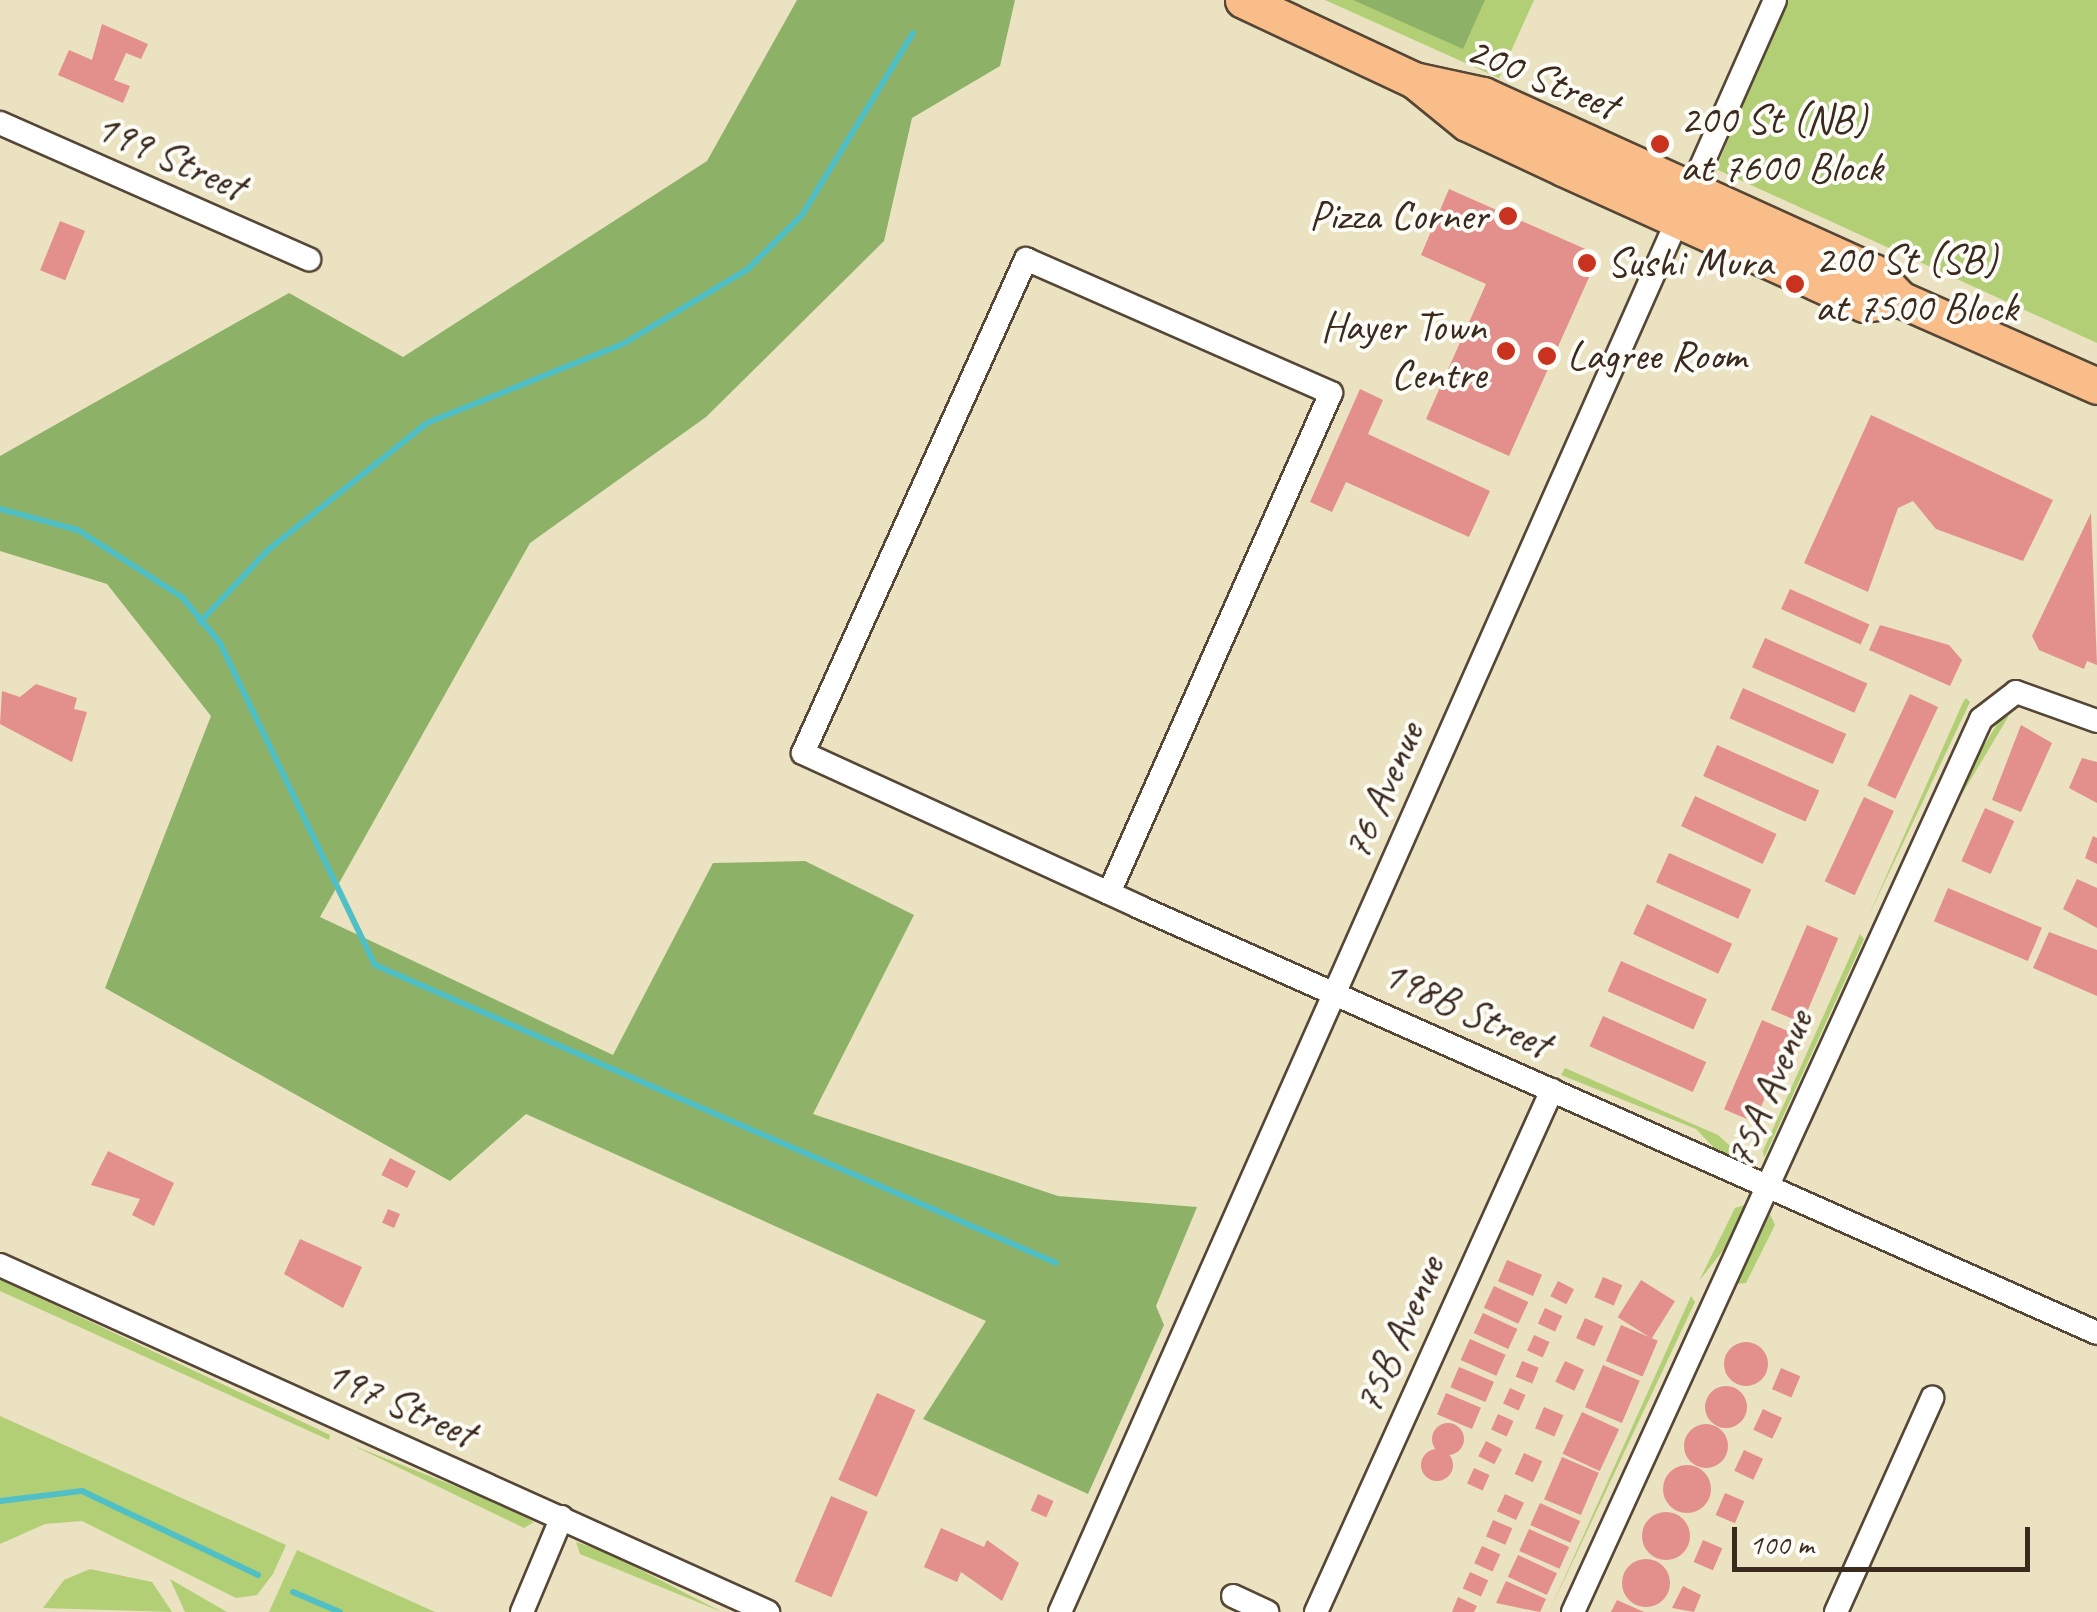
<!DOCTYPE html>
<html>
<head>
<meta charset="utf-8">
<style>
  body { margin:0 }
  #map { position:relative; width:2097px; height:1612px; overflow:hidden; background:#eae2c0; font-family:Caveat,sans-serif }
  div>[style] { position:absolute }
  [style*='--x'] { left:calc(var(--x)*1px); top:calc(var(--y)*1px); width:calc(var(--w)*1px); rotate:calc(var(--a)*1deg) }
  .green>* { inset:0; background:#b2cf76; transform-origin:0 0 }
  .forest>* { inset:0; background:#8db267 }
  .stream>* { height:6px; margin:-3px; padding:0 3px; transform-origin:3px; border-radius:3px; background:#51bfc6 }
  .building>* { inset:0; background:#e38f8c; transform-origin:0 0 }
  .round { border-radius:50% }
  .roads { filter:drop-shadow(2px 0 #554636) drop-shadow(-2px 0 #554636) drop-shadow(0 2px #554636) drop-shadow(0 -2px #554636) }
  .minor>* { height:22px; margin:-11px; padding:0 11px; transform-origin:11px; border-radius:11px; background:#fff }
  .primary>* { height:35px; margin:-17.5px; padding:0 17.5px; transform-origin:17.5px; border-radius:17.5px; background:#f8bd89 }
  .dots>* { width:28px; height:28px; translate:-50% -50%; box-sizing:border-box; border:5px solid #fdfcf7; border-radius:50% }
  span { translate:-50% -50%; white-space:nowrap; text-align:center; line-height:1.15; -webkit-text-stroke:8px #fdfcf7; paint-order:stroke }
  .street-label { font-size:42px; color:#3b2a1e }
  .poi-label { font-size:42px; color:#3b2a1e }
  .left { translate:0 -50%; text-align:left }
  .right { translate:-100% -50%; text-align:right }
  .scale { position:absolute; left:1732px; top:1527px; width:298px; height:45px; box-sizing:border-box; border:5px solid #3b2a1e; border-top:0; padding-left:12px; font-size:30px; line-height:35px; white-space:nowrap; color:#3b2a1e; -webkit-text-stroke:8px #fdfcf7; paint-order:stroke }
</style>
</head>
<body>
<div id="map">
  <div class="green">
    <div style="clip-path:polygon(1325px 0,1534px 0,1499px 78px)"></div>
    <div style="clip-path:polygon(1786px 0,2097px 0,2097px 343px,1716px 169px)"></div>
    <div style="clip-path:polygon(1966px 698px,1970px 702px,1869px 915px,1963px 702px)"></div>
    <div style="left:2003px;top:714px;width:6px;height:155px;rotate:31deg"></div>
    <div style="clip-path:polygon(1860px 934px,1864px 939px,1764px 1158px,1763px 1151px)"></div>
    <div style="clip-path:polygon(1565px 1068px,1718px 1135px,1750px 1164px,1719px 1153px,1696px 1129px,1561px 1075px)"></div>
    <div style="clip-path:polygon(1747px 1204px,1732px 1239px,1699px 1281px,1735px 1208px)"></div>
    <div style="clip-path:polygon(1770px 1214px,1775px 1225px,1746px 1283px,1736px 1284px)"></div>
    <div style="clip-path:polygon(0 1279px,330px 1435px,329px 1440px,0 1291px)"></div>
    <div style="clip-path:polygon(1691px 1296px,1695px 1302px,1549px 1612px)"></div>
    <div style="clip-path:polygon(0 1416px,286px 1545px,273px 1574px,257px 1595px,236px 1598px,82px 1521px,45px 1524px,0 1544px)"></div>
    <div style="clip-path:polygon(352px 1445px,507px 1507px,534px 1522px,524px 1528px)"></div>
    <div style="clip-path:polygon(576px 1542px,606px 1552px,722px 1612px,580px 1554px)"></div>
    <div style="clip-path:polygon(297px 1550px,435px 1612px,269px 1612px)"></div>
    <div style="clip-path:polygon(90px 1569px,152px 1582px,172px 1612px,43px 1608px,64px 1580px)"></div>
    <div style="clip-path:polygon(170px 1579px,227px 1612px,185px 1612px)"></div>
  </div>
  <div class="forest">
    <div style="clip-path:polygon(797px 0,1015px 0,1000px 66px,912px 118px,884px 241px,706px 417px,530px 543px,320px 917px,613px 1055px,713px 863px,805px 861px,914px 915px,813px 1114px,1058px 1196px,1197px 1207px,1156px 1306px,1164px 1325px,1088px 1494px,923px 1419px,986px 1321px,526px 1114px,450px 1181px,105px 988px,211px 716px,107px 584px,0 551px,0 456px,289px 293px,403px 357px,707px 161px)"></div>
    <div style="clip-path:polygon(1353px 0,1485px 0,1463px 49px)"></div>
  </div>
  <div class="stream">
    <div style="--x:0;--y:509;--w:81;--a:15.1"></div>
    <div style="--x:78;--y:530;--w:124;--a:32.8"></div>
    <div style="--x:182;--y:597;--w:60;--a:50.4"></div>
    <div style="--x:220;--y:643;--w:357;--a:64.3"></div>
    <div style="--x:375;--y:965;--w:743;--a:23.63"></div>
    <div style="--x:200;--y:622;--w:99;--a:-46.6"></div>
    <div style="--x:268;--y:550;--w:203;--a:-38.6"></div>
    <div style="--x:427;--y:423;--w:211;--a:-22"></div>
    <div style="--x:623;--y:344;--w:146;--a:-31"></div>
    <div style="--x:748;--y:269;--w:76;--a:-45"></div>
    <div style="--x:802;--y:215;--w:213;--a:-58.6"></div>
    <div style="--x:0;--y:1501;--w:83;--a:-7"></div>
    <div style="--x:82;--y:1491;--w:195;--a:25.5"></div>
    <div style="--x:293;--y:1592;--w:51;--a:23.1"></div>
  </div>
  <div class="building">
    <div style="clip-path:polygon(102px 24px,148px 44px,141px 59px,126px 53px,114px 80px,130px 86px,123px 103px,58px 75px,69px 50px,92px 60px)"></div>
    <div style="clip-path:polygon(1449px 189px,1599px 255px,1509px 456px,1426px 419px,1486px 284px,1421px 255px)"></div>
    <div style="left:60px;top:221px;width:27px;height:53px;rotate:22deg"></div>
    <div style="clip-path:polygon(1360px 389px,1383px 400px,1368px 434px,1490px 491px,1469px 537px,1346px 482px,1332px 512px,1310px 502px)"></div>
    <div style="clip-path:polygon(1871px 415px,2053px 500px,2023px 561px,1936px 529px,1913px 501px,1898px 508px,1868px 592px,1804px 563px)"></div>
    <div style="clip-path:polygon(2091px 513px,2097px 665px,2087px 661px,2084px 669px,2039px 650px,2032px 636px)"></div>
    <div style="left:1790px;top:589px;width:87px;height:22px;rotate:24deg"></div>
    <div style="clip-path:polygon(1880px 625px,1949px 645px,1962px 660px,1950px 686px,1869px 650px)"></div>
    <div style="left:1765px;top:638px;width:112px;height:32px;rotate:24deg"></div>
    <div style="clip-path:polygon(36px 684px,77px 698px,74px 709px,87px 712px,72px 762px,0 724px,2px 691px,20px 697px)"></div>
    <div style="left:1743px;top:688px;width:113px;height:33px;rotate:24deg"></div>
    <div style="left:1910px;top:694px;width:31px;height:101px;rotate:25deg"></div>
    <div style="clip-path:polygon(2021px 725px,2052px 743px,2021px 812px,1992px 800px)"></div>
    <div style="left:1717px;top:745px;width:112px;height:34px;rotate:24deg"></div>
    <div style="clip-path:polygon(2082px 758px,2097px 762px,2097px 803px,2069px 788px)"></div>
    <div style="left:1695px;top:796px;width:90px;height:33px;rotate:25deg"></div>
    <div style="left:1864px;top:797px;width:33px;height:93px;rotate:25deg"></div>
    <div style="left:1985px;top:808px;width:32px;height:58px;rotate:24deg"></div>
    <div style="clip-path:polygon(2093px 836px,2097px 838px,2097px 864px,2085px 858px)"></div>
    <div style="left:1669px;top:853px;width:90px;height:32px;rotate:24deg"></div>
    <div style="clip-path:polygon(2077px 879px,2097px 888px,2097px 928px,2063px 909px)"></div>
    <div style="left:1948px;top:888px;width:102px;height:36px;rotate:23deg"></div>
    <div style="left:1647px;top:904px;width:94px;height:33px;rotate:25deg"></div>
    <div style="left:1807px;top:925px;width:34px;height:92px;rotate:23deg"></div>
    <div style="clip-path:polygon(2049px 932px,2097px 950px,2097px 996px,2033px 968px)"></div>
    <div style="left:1621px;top:961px;width:94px;height:33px;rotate:24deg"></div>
    <div style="left:1603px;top:1016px;width:113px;height:33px;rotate:24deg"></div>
    <div style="left:1762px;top:1020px;width:33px;height:97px;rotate:23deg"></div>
    <div style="clip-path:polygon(108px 1151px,174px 1183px,154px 1226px,132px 1215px,140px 1199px,91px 1185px)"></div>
    <div style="left:390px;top:1158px;width:29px;height:19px;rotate:27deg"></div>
    <div style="left:388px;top:1209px;width:13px;height:15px;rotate:23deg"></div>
    <div style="clip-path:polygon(300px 1239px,362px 1267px,343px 1308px,284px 1274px)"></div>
    <div style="left:1507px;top:1260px;width:38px;height:23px;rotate:23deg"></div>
    <div style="left:1603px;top:1277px;width:21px;height:22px;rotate:23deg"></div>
    <div style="left:1641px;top:1280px;width:40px;height:44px;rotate:32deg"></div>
    <div style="left:1558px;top:1281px;width:18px;height:17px;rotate:27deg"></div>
    <div style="left:1494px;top:1286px;width:38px;height:24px;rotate:25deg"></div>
    <div style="left:1545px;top:1308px;width:19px;height:17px;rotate:25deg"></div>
    <div style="left:1483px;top:1313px;width:38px;height:22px;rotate:25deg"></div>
    <div style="left:1585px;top:1318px;width:20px;height:22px;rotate:24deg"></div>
    <div style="left:1621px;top:1325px;width:40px;height:39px;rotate:23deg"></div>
    <div style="left:1534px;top:1335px;width:17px;height:17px;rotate:24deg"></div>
    <div style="left:1470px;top:1339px;width:39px;height:23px;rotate:24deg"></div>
    <div class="round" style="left:1724px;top:1342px;width:44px;height:44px"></div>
    <div style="left:1522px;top:1361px;width:18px;height:17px;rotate:22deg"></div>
    <div style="left:1565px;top:1361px;width:21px;height:23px;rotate:25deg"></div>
    <div style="left:1603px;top:1365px;width:40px;height:46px;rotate:23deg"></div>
    <div style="left:1459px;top:1367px;width:38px;height:22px;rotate:23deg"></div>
    <div style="left:1781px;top:1368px;width:21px;height:23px;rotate:23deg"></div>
    <div class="round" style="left:1705px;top:1386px;width:42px;height:42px"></div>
    <div style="left:1510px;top:1388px;width:17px;height:17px;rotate:24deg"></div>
    <div style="left:877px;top:1393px;width:42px;height:95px;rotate:24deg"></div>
    <div style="left:1446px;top:1393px;width:38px;height:23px;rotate:23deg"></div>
    <div style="left:1544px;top:1407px;width:21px;height:23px;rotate:23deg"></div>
    <div style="left:1763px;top:1409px;width:21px;height:23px;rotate:25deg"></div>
    <div style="left:1582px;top:1412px;width:41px;height:46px;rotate:25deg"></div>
    <div style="left:1498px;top:1414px;width:17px;height:17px;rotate:24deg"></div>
    <div class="round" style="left:1432px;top:1423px;width:32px;height:32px"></div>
    <div class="round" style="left:1684px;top:1424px;width:44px;height:44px"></div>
    <div style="left:1486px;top:1441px;width:18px;height:17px;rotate:27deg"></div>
    <div class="round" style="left:1421px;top:1449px;width:32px;height:32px"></div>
    <div style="left:1744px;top:1450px;width:21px;height:23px;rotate:25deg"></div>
    <div style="left:1524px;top:1453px;width:20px;height:23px;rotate:24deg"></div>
    <div style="left:1562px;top:1457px;width:40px;height:46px;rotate:23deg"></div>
    <div class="round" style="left:1663px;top:1465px;width:48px;height:48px"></div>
    <div style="left:1474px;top:1468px;width:17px;height:17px;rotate:24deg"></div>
    <div style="left:1725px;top:1493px;width:21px;height:24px;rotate:23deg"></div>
    <div style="left:1038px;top:1494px;width:17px;height:18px;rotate:24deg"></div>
    <div style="left:1505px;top:1494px;width:21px;height:19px;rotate:25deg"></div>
    <div style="left:831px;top:1496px;width:40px;height:93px;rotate:23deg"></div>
    <div style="left:1540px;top:1503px;width:44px;height:24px;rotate:24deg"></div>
    <div class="round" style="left:1642px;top:1512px;width:48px;height:48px"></div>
    <div style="left:1493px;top:1520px;width:21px;height:18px;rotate:23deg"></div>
    <div style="clip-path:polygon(941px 1528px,984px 1547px,987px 1540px,1019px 1563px,1002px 1601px,961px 1572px,957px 1582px,924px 1567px)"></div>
    <div style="left:1529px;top:1529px;width:44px;height:24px;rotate:24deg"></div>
    <div style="left:1703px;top:1540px;width:21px;height:24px;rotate:23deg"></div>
    <div style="left:1482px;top:1546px;width:20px;height:19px;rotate:24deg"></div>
    <div style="left:1518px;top:1555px;width:43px;height:24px;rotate:25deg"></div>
    <div class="round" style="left:1622px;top:1559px;width:48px;height:48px"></div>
    <div style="left:1470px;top:1572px;width:20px;height:18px;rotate:24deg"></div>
    <div style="clip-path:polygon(1506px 1581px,1546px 1599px,1540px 1612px,1496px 1603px)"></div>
    <div style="clip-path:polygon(1683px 1586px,1701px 1595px,1694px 1612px,1672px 1608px)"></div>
    <div style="clip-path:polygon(1458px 1597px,1477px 1606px,1474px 1612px,1452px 1612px)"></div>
    <div style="clip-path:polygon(1617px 1600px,1644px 1612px,1611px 1612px)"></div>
  </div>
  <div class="roads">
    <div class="minor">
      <div style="--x:0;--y:123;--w:338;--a:23.8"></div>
      <div style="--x:1109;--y:893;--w:547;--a:-66.06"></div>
      <div style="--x:1331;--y:393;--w:333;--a:-156.3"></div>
      <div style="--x:1026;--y:259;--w:542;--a:114.3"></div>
      <div style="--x:803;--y:753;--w:370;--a:24.6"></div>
      <div style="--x:1139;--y:907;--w:1048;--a:23.97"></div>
      <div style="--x:0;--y:1265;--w:843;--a:24.31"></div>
      <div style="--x:1233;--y:1596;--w:38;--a:25"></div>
      <div style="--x:522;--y:1612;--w:103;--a:-67.2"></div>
      <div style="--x:1060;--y:1612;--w:1763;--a:-66.08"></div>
      <div style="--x:1316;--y:1612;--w:573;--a:-65.67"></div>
      <div style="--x:1573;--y:1612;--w:982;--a:-65.44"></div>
      <div style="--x:1981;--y:719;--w:44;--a:-37.6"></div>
      <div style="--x:2016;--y:692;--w:86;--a:19.7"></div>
      <div style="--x:1836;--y:1612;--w:235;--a:-65.8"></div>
    </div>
    <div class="primary">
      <div style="--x:1243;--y:0;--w:189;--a:25.1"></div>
      <div style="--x:1414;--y:80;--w:68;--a:39.1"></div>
      <div style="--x:1467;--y:123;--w:106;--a:25.1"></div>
      <div style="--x:1563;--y:168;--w:330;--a:24.3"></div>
      <div style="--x:1864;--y:304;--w:36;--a:-8"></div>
      <div style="--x:1414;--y:80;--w:71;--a:12.3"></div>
      <div style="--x:1483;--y:95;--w:429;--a:24.4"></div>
      <div style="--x:1874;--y:272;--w:37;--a:46"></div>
      <div style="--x:1900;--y:299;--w:215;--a:23.8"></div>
    </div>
  </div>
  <div class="dots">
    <div style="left:1660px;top:144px;background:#c8321e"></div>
    <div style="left:1508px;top:216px;background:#c8321e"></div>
    <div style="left:1587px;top:263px;background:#c8321e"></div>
    <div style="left:1795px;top:284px;background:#c8321e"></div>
    <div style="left:1506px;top:351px;background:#c8321e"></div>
    <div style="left:1547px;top:356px;background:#c8321e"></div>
  </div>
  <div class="street-label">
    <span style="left:1542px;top:78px;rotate:22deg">200 Street</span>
    <span style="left:170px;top:157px;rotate:24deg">199 Street</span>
    <span style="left:1383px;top:791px;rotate:-66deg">76 Avenue</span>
    <span style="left:1466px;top:1009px;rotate:25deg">198B Street</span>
    <span style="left:1769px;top:1089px;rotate:-67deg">75A Avenue</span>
    <span style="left:1399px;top:1335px;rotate:-66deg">75B Avenue</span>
    <span style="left:400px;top:1404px;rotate:24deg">197 Street</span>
  </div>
  <div class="poi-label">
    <span class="left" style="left:1680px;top:144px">200 St (NB)<br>at 7600 Block</span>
    <span class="right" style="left:1488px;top:216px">Pizza Corner</span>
    <span class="left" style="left:1815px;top:284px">200 St (SB)<br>at 7500 Block</span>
    <span class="left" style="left:1607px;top:263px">Sushi Mura</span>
    <span class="right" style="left:1486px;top:351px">Hayer Town<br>Centre</span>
    <span class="left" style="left:1567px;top:356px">Lagree Room</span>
  </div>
  <div class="scale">100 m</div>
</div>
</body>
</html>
